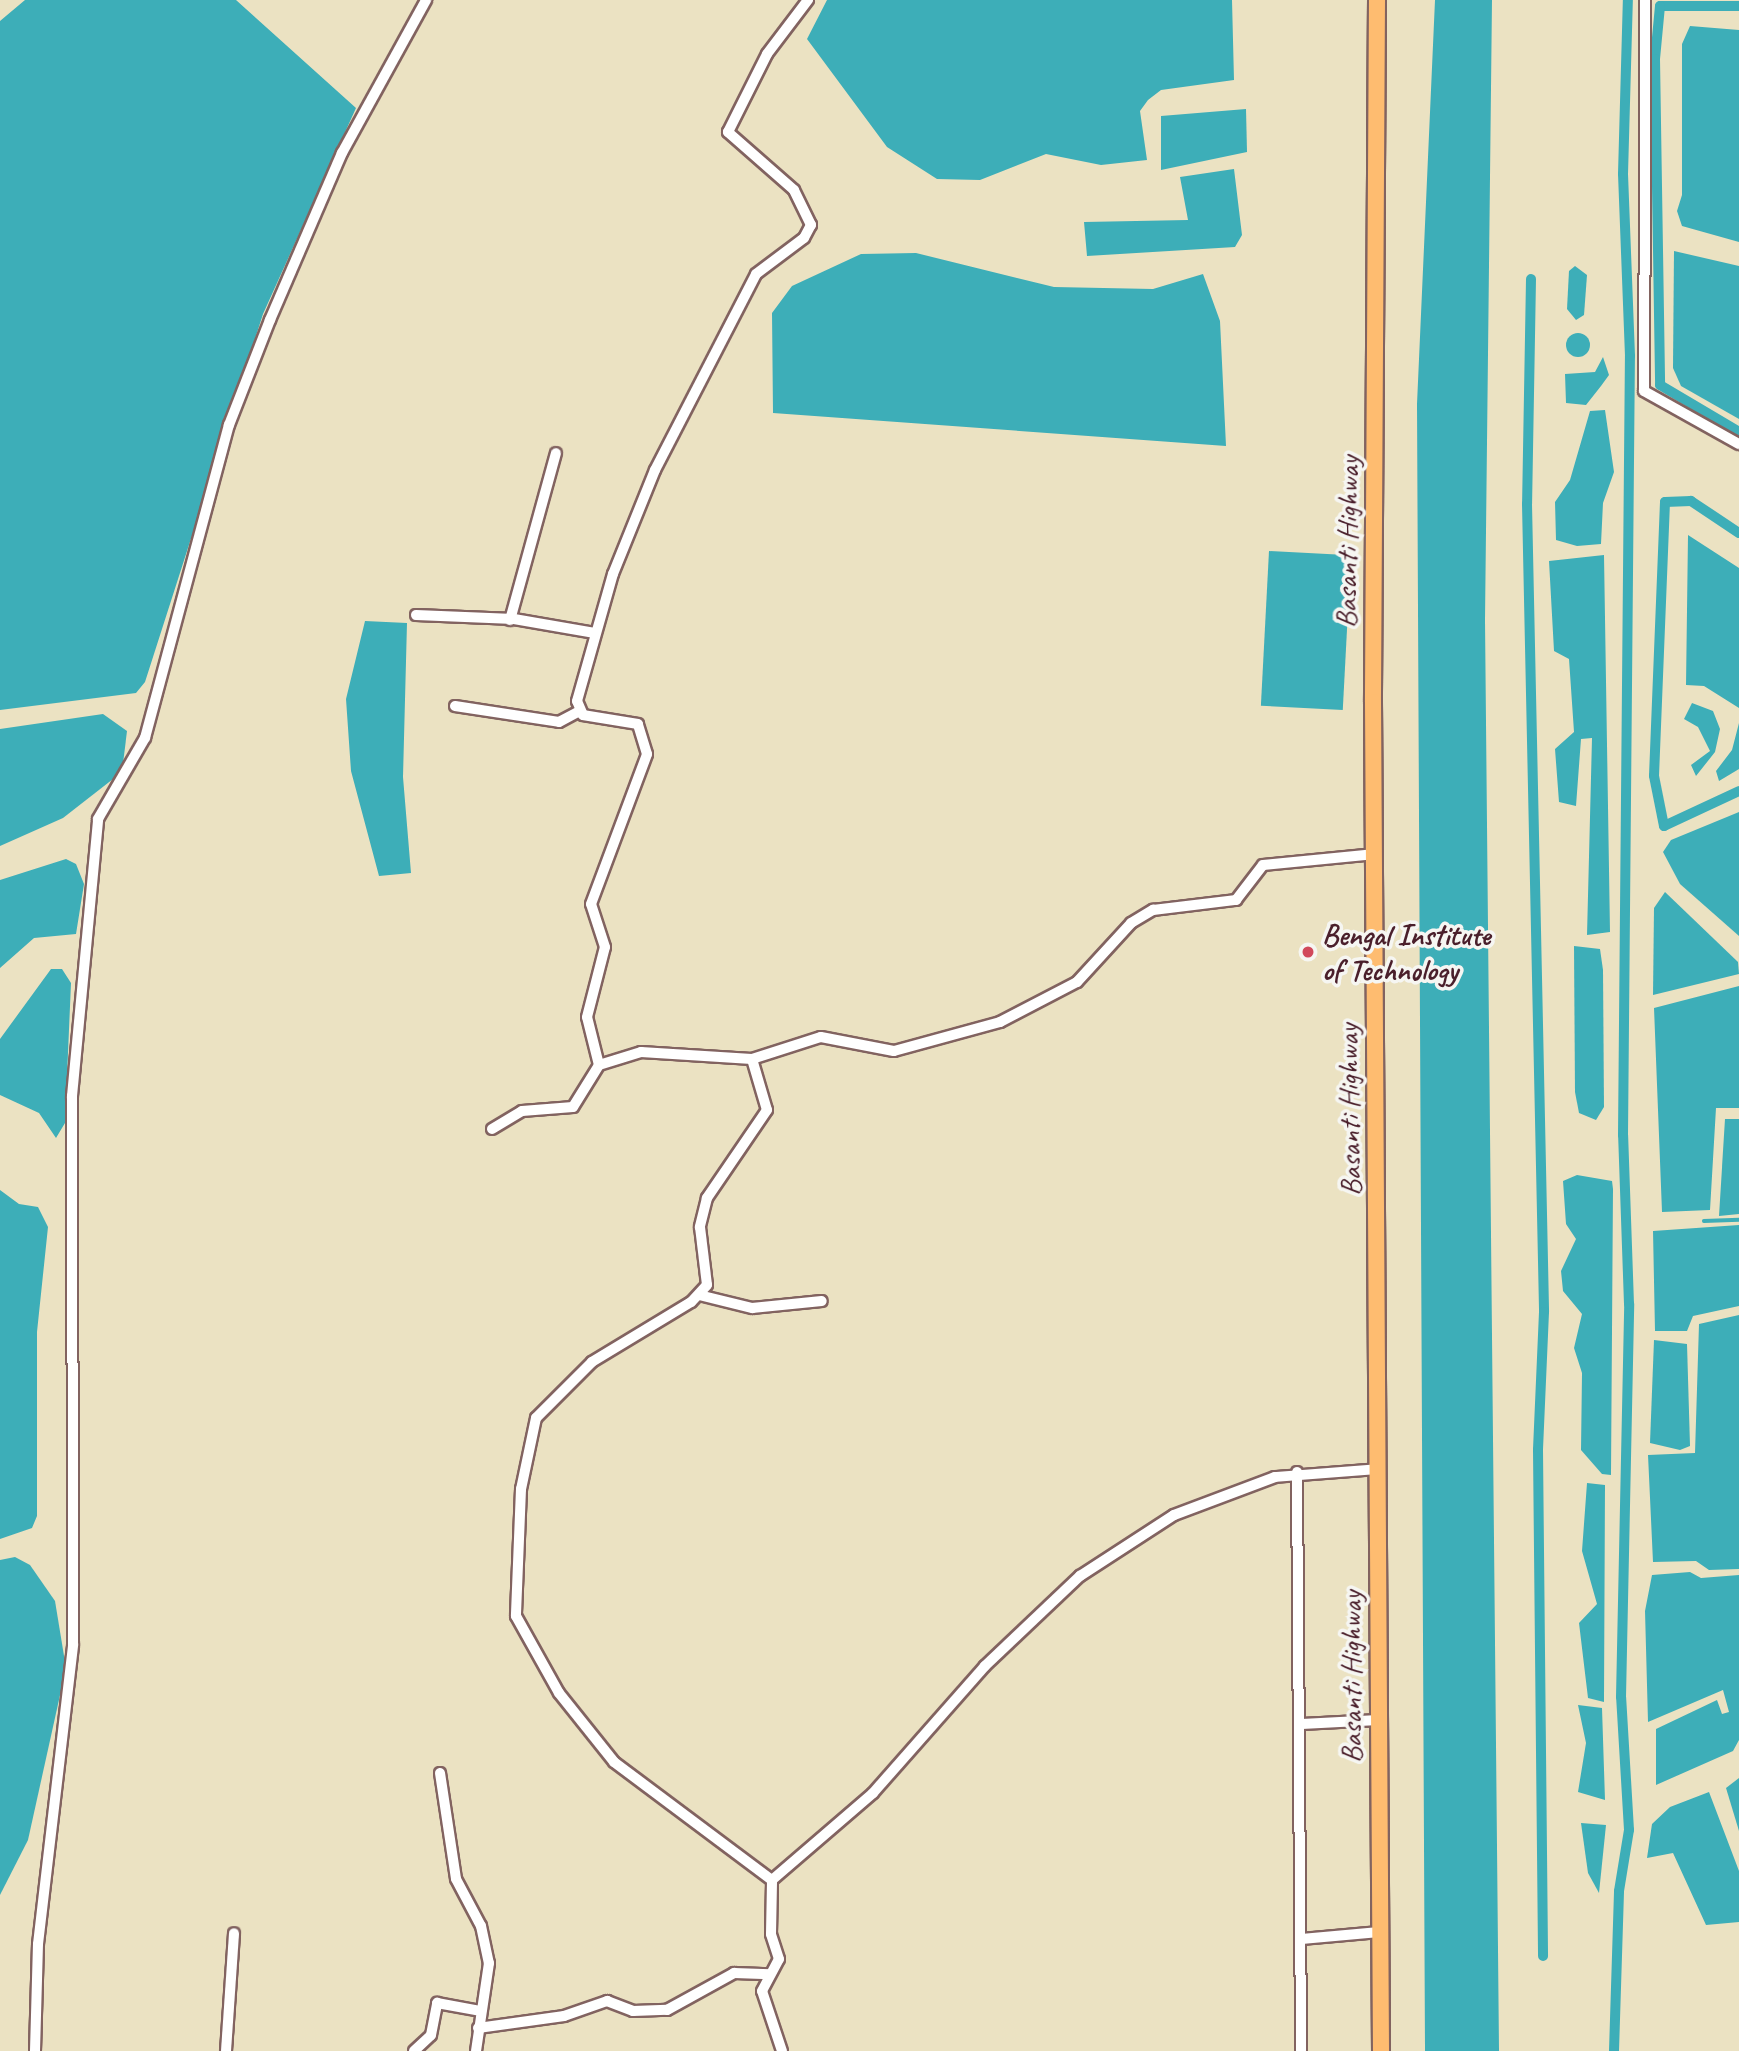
<!DOCTYPE html>
<html>
<head>
<meta charset="utf-8">
<style>
  body { margin:0 }
  #map { position:relative; width:1739px; height:2051px; overflow:hidden; background:#ebe2c2; font-family:Caveat,sans-serif }
  div>[style] { position:absolute }
  [style*='--x'] { left:calc(var(--x)*1px); top:calc(var(--y)*1px); width:calc(var(--w)*1px); rotate:calc(var(--a)*1deg) }
  .water>* { inset:0; background:#3daeb8; transform-origin:0 0 }
  .round { border-radius:50% }
  .stream>* { height:3.5px; margin:-1.75px; padding:0 1.75px; transform-origin:1.75px; border-radius:1.75px; background:#3daeb8 }
  .canal>* { height:10px; margin:-5px; padding:0 5px; transform-origin:5px; border-radius:5px; background:#3daeb8 }
  .roads { filter:drop-shadow(2px 0 #826360) drop-shadow(-2px 0 #826360) drop-shadow(0 2px #826360) drop-shadow(0 -2px #826360) }
  .minor>* { height:10px; margin:-5px; padding:0 5px; transform-origin:5px; border-radius:5px; background:#fff }
  .primary>* { height:16px; margin:-8px; padding:0 8px; transform-origin:8px; border-radius:8px; background:#febc70 }
  .dots>* { width:19px; height:19px; translate:-50% -50%; box-sizing:border-box; border:4px solid #f6f6f2; border-radius:50% }
  span { translate:-50% -50%; white-space:nowrap; text-align:center; line-height:1.15; -webkit-text-stroke:7px #f6f6f2; paint-order:stroke }
  .street-label { font-size:30px; color:#4a1f2b }
  .poi-label { font-size:30px; color:#4a1f2b; font-weight:700 }
  .left { translate:0 -50%; text-align:left }
</style>
</head>
<body>
<div id="map">
  <div class="water">
    <div style="clip-path:polygon(25px 0,236px 0,356px 108px,263px 314px,145px 682px,136px 693px,0 710px,0 21px)"></div>
    <div style="clip-path:polygon(827px 0,1232px 0,1234px 80px,1161px 90px,1148px 100px,1140px 111px,1147px 160px,1101px 165px,1046px 154px,980px 180px,937px 179px,887px 147px,807px 39px)"></div>
    <div style="clip-path:polygon(1435px 0,1492px 0,1485px 620px,1499px 2051px,1425px 2051px,1417px 404px)"></div>
    <div style="clip-path:polygon(1690px 26px,1739px 30px,1739px 242px,1682px 226px,1677px 211px,1682px 195px,1682px 44px)"></div>
    <div style="clip-path:polygon(1246px 109px,1247px 152px,1161px 170px,1161px 116px)"></div>
    <div style="clip-path:polygon(1234px 169px,1242px 235px,1235px 247px,1087px 256px,1084px 222px,1188px 220px,1180px 177px)"></div>
    <div style="clip-path:polygon(1674px 251px,1739px 266px,1739px 419px,1681px 386px,1673px 368px)"></div>
    <div style="clip-path:polygon(916px 253px,1054px 287px,1153px 289px,1203px 274px,1220px 321px,1226px 446px,773px 413px,772px 313px,792px 286px,861px 254px)"></div>
    <div style="clip-path:polygon(1575px 266px,1587px 275px,1584px 315px,1576px 320px,1567px 309px,1569px 271px)"></div>
    <div class="round" style="left:1566px;top:333px;width:24px;height:24px"></div>
    <div style="clip-path:polygon(1603px 357px,1609px 375px,1601px 386px,1586px 405px,1566px 403px,1565px 374px,1595px 372px)"></div>
    <div style="clip-path:polygon(1605px 410px,1614px 472px,1603px 503px,1601px 544px,1577px 546px,1556px 540px,1555px 502px,1570px 480px,1590px 411px)"></div>
    <div style="clip-path:polygon(1688px 535px,1739px 568px,1739px 708px,1704px 686px,1686px 685px)"></div>
    <div style="left:1269px;top:551px;width:82px;height:155px;rotate:3deg"></div>
    <div style="clip-path:polygon(1604px 555px,1610px 932px,1587px 935px,1592px 738px,1581px 739px,1576px 806px,1559px 802px,1555px 749px,1574px 732px,1569px 659px,1554px 651px,1549px 561px)"></div>
    <div style="clip-path:polygon(365px 621px,407px 623px,403px 777px,411px 873px,379px 876px,351px 771px,346px 699px)"></div>
    <div style="clip-path:polygon(1692px 703px,1713px 711px,1720px 729px,1715px 752px,1696px 776px,1691px 765px,1710px 751px,1698px 727px,1684px 719px)"></div>
    <div style="clip-path:polygon(103px 714px,127px 731px,122px 772px,63px 818px,0 846px,0 729px)"></div>
    <div style="clip-path:polygon(1739px 723px,1739px 769px,1719px 781px,1716px 771px,1732px 750px)"></div>
    <div style="clip-path:polygon(1739px 812px,1739px 936px,1680px 884px,1663px 852px,1671px 840px)"></div>
    <div style="clip-path:polygon(66px 859px,76px 864px,84px 884px,76px 934px,34px 938px,0 968px,0 880px)"></div>
    <div style="clip-path:polygon(1665px 892px,1738px 962px,1739px 974px,1653px 995px,1654px 908px)"></div>
    <div style="clip-path:polygon(1574px 946px,1600px 949px,1603px 970px,1604px 1107px,1596px 1120px,1579px 1113px,1575px 1092px)"></div>
    <div style="clip-path:polygon(51px 969px,62px 969px,71px 983px,65px 1123px,56px 1138px,39px 1113px,0 1095px,0 1039px)"></div>
    <div style="clip-path:polygon(1739px 986px,1739px 1108px,1716px 1108px,1710px 1210px,1662px 1212px,1654px 1008px)"></div>
    <div style="clip-path:polygon(1725px 1119px,1739px 1119px,1739px 1214px,1719px 1216px)"></div>
    <div style="clip-path:polygon(1577px 1175px,1612px 1181px,1613px 1189px,1611px 1475px,1602px 1474px,1581px 1450px,1582px 1373px,1574px 1348px,1582px 1314px,1563px 1291px,1561px 1271px,1576px 1239px,1566px 1224px,1563px 1181px)"></div>
    <div style="clip-path:polygon(0 1190px,19px 1204px,38px 1207px,48px 1227px,37px 1332px,37px 1516px,32px 1528px,0 1539px)"></div>
    <div style="clip-path:polygon(1739px 1225px,1739px 1306px,1693px 1316px,1687px 1331px,1655px 1331px,1653px 1231px)"></div>
    <div style="clip-path:polygon(1739px 1315px,1739px 1569px,1709px 1570px,1696px 1561px,1653px 1562px,1648px 1455px,1695px 1453px,1699px 1324px)"></div>
    <div style="clip-path:polygon(1654px 1340px,1687px 1344px,1690px 1446px,1680px 1450px,1650px 1443px)"></div>
    <div style="clip-path:polygon(1587px 1483px,1605px 1485px,1604px 1702px,1588px 1698px,1579px 1623px,1597px 1604px,1582px 1551px)"></div>
    <div style="clip-path:polygon(15px 1557px,30px 1565px,55px 1601px,66px 1668px,28px 1840px,0 1895px,0 1560px)"></div>
    <div style="clip-path:polygon(1690px 1572px,1701px 1578px,1739px 1575px,1739px 1740px,1733px 1751px,1656px 1785px,1656px 1729px,1717px 1700px,1722px 1714px,1729px 1712px,1723px 1690px,1648px 1722px,1645px 1611px,1652px 1575px)"></div>
    <div style="clip-path:polygon(1578px 1705px,1602px 1708px,1605px 1800px,1578px 1792px,1586px 1743px)"></div>
    <div style="clip-path:polygon(1739px 1778px,1739px 1831px,1726px 1788px)"></div>
    <div style="clip-path:polygon(1709px 1792px,1739px 1871px,1739px 1922px,1706px 1925px,1673px 1853px,1647px 1858px,1652px 1824px,1670px 1807px)"></div>
    <div style="clip-path:polygon(1581px 1823px,1606px 1825px,1599px 1893px,1588px 1873px)"></div>
  </div>
  <div class="stream">
    <div style="--x:1704;--y:1221;--w:35;--a:-2"></div>
  </div>
  <div class="canal">
    <div style="--x:1739;--y:6;--w:79;--a:180"></div>
    <div style="--x:1660;--y:6;--w:53;--a:95.4"></div>
    <div style="--x:1655;--y:59;--w:326;--a:89.1"></div>
    <div style="--x:1660;--y:385;--w:92;--a:30.7"></div>
    <div style="--x:1531;--y:279;--w:225;--a:91"></div>
    <div style="--x:1527;--y:504;--w:808;--a:88.79"></div>
    <div style="--x:1544;--y:1312;--w:138;--a:92.5"></div>
    <div style="--x:1538;--y:1450;--w:506;--a:89.43"></div>
    <div style="--x:1739;--y:533;--w:58;--a:-146.3"></div>
    <div style="--x:1691;--y:501;--w:26;--a:178"></div>
    <div style="--x:1665;--y:502;--w:274;--a:92.3"></div>
    <div style="--x:1654;--y:776;--w:51;--a:78.7"></div>
    <div style="--x:1664;--y:826;--w:83;--a:-25"></div>
    <div style="--x:1614;--y:2051;--w:160;--a:-88.2"></div>
    <div style="--x:1619;--y:1891;--w:62;--a:-80.7"></div>
    <div style="--x:1629;--y:1830;--w:133;--a:-93.4"></div>
    <div style="--x:1621;--y:1697;--w:393;--a:-88.8"></div>
    <div style="--x:1629;--y:1304;--w:169;--a:-92"></div>
    <div style="--x:1623;--y:1135;--w:779;--a:-89.49"></div>
    <div style="--x:1630;--y:356;--w:182;--a:-92.2"></div>
    <div style="--x:1623;--y:174;--w:174;--a:-88.4"></div>
  </div>
  <div class="roads">
    <div class="minor">
      <div style="--x:1645;--y:0;--w:391;--a:90.1"></div>
      <div style="--x:1644;--y:391;--w:109;--a:29.2"></div>
      <div style="--x:416;--y:615;--w:98;--a:2.3"></div>
      <div style="--x:514;--y:619;--w:82;--a:9.8"></div>
      <div style="--x:510;--y:620;--w:173;--a:-74.6"></div>
      <div style="--x:455;--y:706;--w:105;--a:8.7"></div>
      <div style="--x:559;--y:722;--w:21;--a:-28"></div>
      <div style="--x:752;--y:1059;--w:53;--a:73.6"></div>
      <div style="--x:767;--y:1110;--w:107;--a:124.3"></div>
      <div style="--x:707;--y:1198;--w:30;--a:104"></div>
      <div style="--x:700;--y:1227;--w:58;--a:83.1"></div>
      <div style="--x:707;--y:1285;--w:23;--a:133"></div>
      <div style="--x:691;--y:1302;--w:116;--a:148.8"></div>
      <div style="--x:592;--y:1362;--w:79;--a:135"></div>
      <div style="--x:536;--y:1418;--w:73;--a:101.9"></div>
      <div style="--x:521;--y:1489;--w:127;--a:92.3"></div>
      <div style="--x:516;--y:1616;--w:88;--a:60.8"></div>
      <div style="--x:559;--y:1693;--w:88;--a:51.4"></div>
      <div style="--x:614;--y:1762;--w:197;--a:36.8"></div>
      <div style="--x:599;--y:1065;--w:49;--a:-104"></div>
      <div style="--x:587;--y:1017;--w:72;--a:-75.6"></div>
      <div style="--x:605;--y:947;--w:45;--a:-108"></div>
      <div style="--x:591;--y:904;--w:160;--a:-69.5"></div>
      <div style="--x:647;--y:754;--w:31;--a:-107"></div>
      <div style="--x:638;--y:724;--w:56;--a:-170.7"></div>
      <div style="--x:583;--y:715;--w:15;--a:-113"></div>
      <div style="--x:577;--y:701;--w:132;--a:-74.2"></div>
      <div style="--x:613;--y:574;--w:112;--a:-68"></div>
      <div style="--x:655;--y:470;--w:220;--a:-62.7"></div>
      <div style="--x:756;--y:274;--w:60;--a:-36.9"></div>
      <div style="--x:804;--y:238;--w:15;--a:-62"></div>
      <div style="--x:811;--y:225;--w:39;--a:-116"></div>
      <div style="--x:794;--y:190;--w:88;--a:-138.7"></div>
      <div style="--x:728;--y:132;--w:87;--a:-63.4"></div>
      <div style="--x:767;--y:54;--w:68;--a:-52.8"></div>
      <div style="--x:492;--y:1129;--w:35;--a:-31"></div>
      <div style="--x:522;--y:1111;--w:51;--a:-4.5"></div>
      <div style="--x:573;--y:1107;--w:49;--a:-58.2"></div>
      <div style="--x:599;--y:1065;--w:44;--a:-17.2"></div>
      <div style="--x:641;--y:1052;--w:111;--a:3.6"></div>
      <div style="--x:752;--y:1059;--w:72;--a:-17.7"></div>
      <div style="--x:821;--y:1037;--w:74;--a:10.9"></div>
      <div style="--x:894;--y:1051;--w:110;--a:-15.3"></div>
      <div style="--x:1000;--y:1022;--w:87;--a:-27.5"></div>
      <div style="--x:1077;--y:982;--w:80;--a:-47.5"></div>
      <div style="--x:1131;--y:923;--w:26;--a:-31"></div>
      <div style="--x:1153;--y:910;--w:84;--a:-6.9"></div>
      <div style="--x:1236;--y:900;--w:44;--a:-52.4"></div>
      <div style="--x:1263;--y:865;--w:113;--a:-5.6"></div>
      <div style="--x:699;--y:1295;--w:55;--a:13.8"></div>
      <div style="--x:752;--y:1308;--w:70;--a:-5.7"></div>
      <div style="--x:1297;--y:1472;--w:579;--a:89.6"></div>
      <div style="--x:1302;--y:1724;--w:76;--a:-3"></div>
      <div style="--x:440;--y:1773;--w:107;--a:81.4"></div>
      <div style="--x:456;--y:1879;--w:53;--a:62"></div>
      <div style="--x:481;--y:1926;--w:38;--a:78"></div>
      <div style="--x:489;--y:1963;--w:89;--a:98.4"></div>
      <div style="--x:1301;--y:1939;--w:79;--a:-5.1"></div>
      <div style="--x:478;--y:2028;--w:87;--a:-7.9"></div>
      <div style="--x:564;--y:2016;--w:46;--a:-19.2"></div>
      <div style="--x:607;--y:2001;--w:28;--a:21"></div>
      <div style="--x:633;--y:2011;--w:34;--a:-2"></div>
      <div style="--x:667;--y:2010;--w:77;--a:-28.9"></div>
      <div style="--x:734;--y:1973;--w:36;--a:2"></div>
      <div style="--x:35;--y:2051;--w:107;--a:-88.4"></div>
      <div style="--x:38;--y:1944;--w:302;--a:-83.3"></div>
      <div style="--x:73;--y:1644;--w:548;--a:-90.1"></div>
      <div style="--x:72;--y:1096;--w:278;--a:-84.6"></div>
      <div style="--x:98;--y:819;--w:94;--a:-59.9"></div>
      <div style="--x:145;--y:738;--w:324;--a:-75"></div>
      <div style="--x:229;--y:425;--w:113;--a:-68.7"></div>
      <div style="--x:270;--y:320;--w:182;--a:-66.7"></div>
      <div style="--x:342;--y:153;--w:175;--a:-61.2"></div>
      <div style="--x:226;--y:2051;--w:118;--a:-86.1"></div>
      <div style="--x:414;--y:2051;--w:23;--a:-43"></div>
      <div style="--x:431;--y:2035;--w:33;--a:-79"></div>
      <div style="--x:437;--y:2003;--w:45;--a:10.3"></div>
      <div style="--x:782;--y:2051;--w:63;--a:-108.4"></div>
      <div style="--x:762;--y:1991;--w:36;--a:-62"></div>
      <div style="--x:779;--y:1959;--w:26;--a:-108"></div>
      <div style="--x:771;--y:1934;--w:54;--a:-88.9"></div>
      <div style="--x:772;--y:1880;--w:133;--a:-40.7"></div>
      <div style="--x:873;--y:1793;--w:169;--a:-48.6"></div>
      <div style="--x:985;--y:1666;--w:131;--a:-43.5"></div>
      <div style="--x:1080;--y:1576;--w:112;--a:-33"></div>
      <div style="--x:1174;--y:1515;--w:108;--a:-20.6"></div>
      <div style="--x:1275;--y:1477;--w:104;--a:-4.4"></div>
    </div>
    <div class="primary">
      <div style="--x:1377;--y:0;--w:702;--a:90.33"></div>
      <div style="--x:1373;--y:702;--w:1349;--a:89.66"></div>
    </div>
  </div>
  <div class="dots">
    <div style="left:1308px;top:952px;background:#d1495b"></div>
  </div>
  <div class="street-label">
    <span style="left:1347px;top:542px;rotate:-89deg">Basanti Highway</span>
    <span style="left:1349px;top:1110px;rotate:-91deg">Basanti Highway</span>
    <span style="left:1351px;top:1677px;rotate:-90deg">Basanti Highway</span>
  </div>
  <div class="poi-label">
    <span class="left" style="left:1322px;top:952px">Bengal Institute<br>of Technology</span>
  </div>
</div>
</body>
</html>
